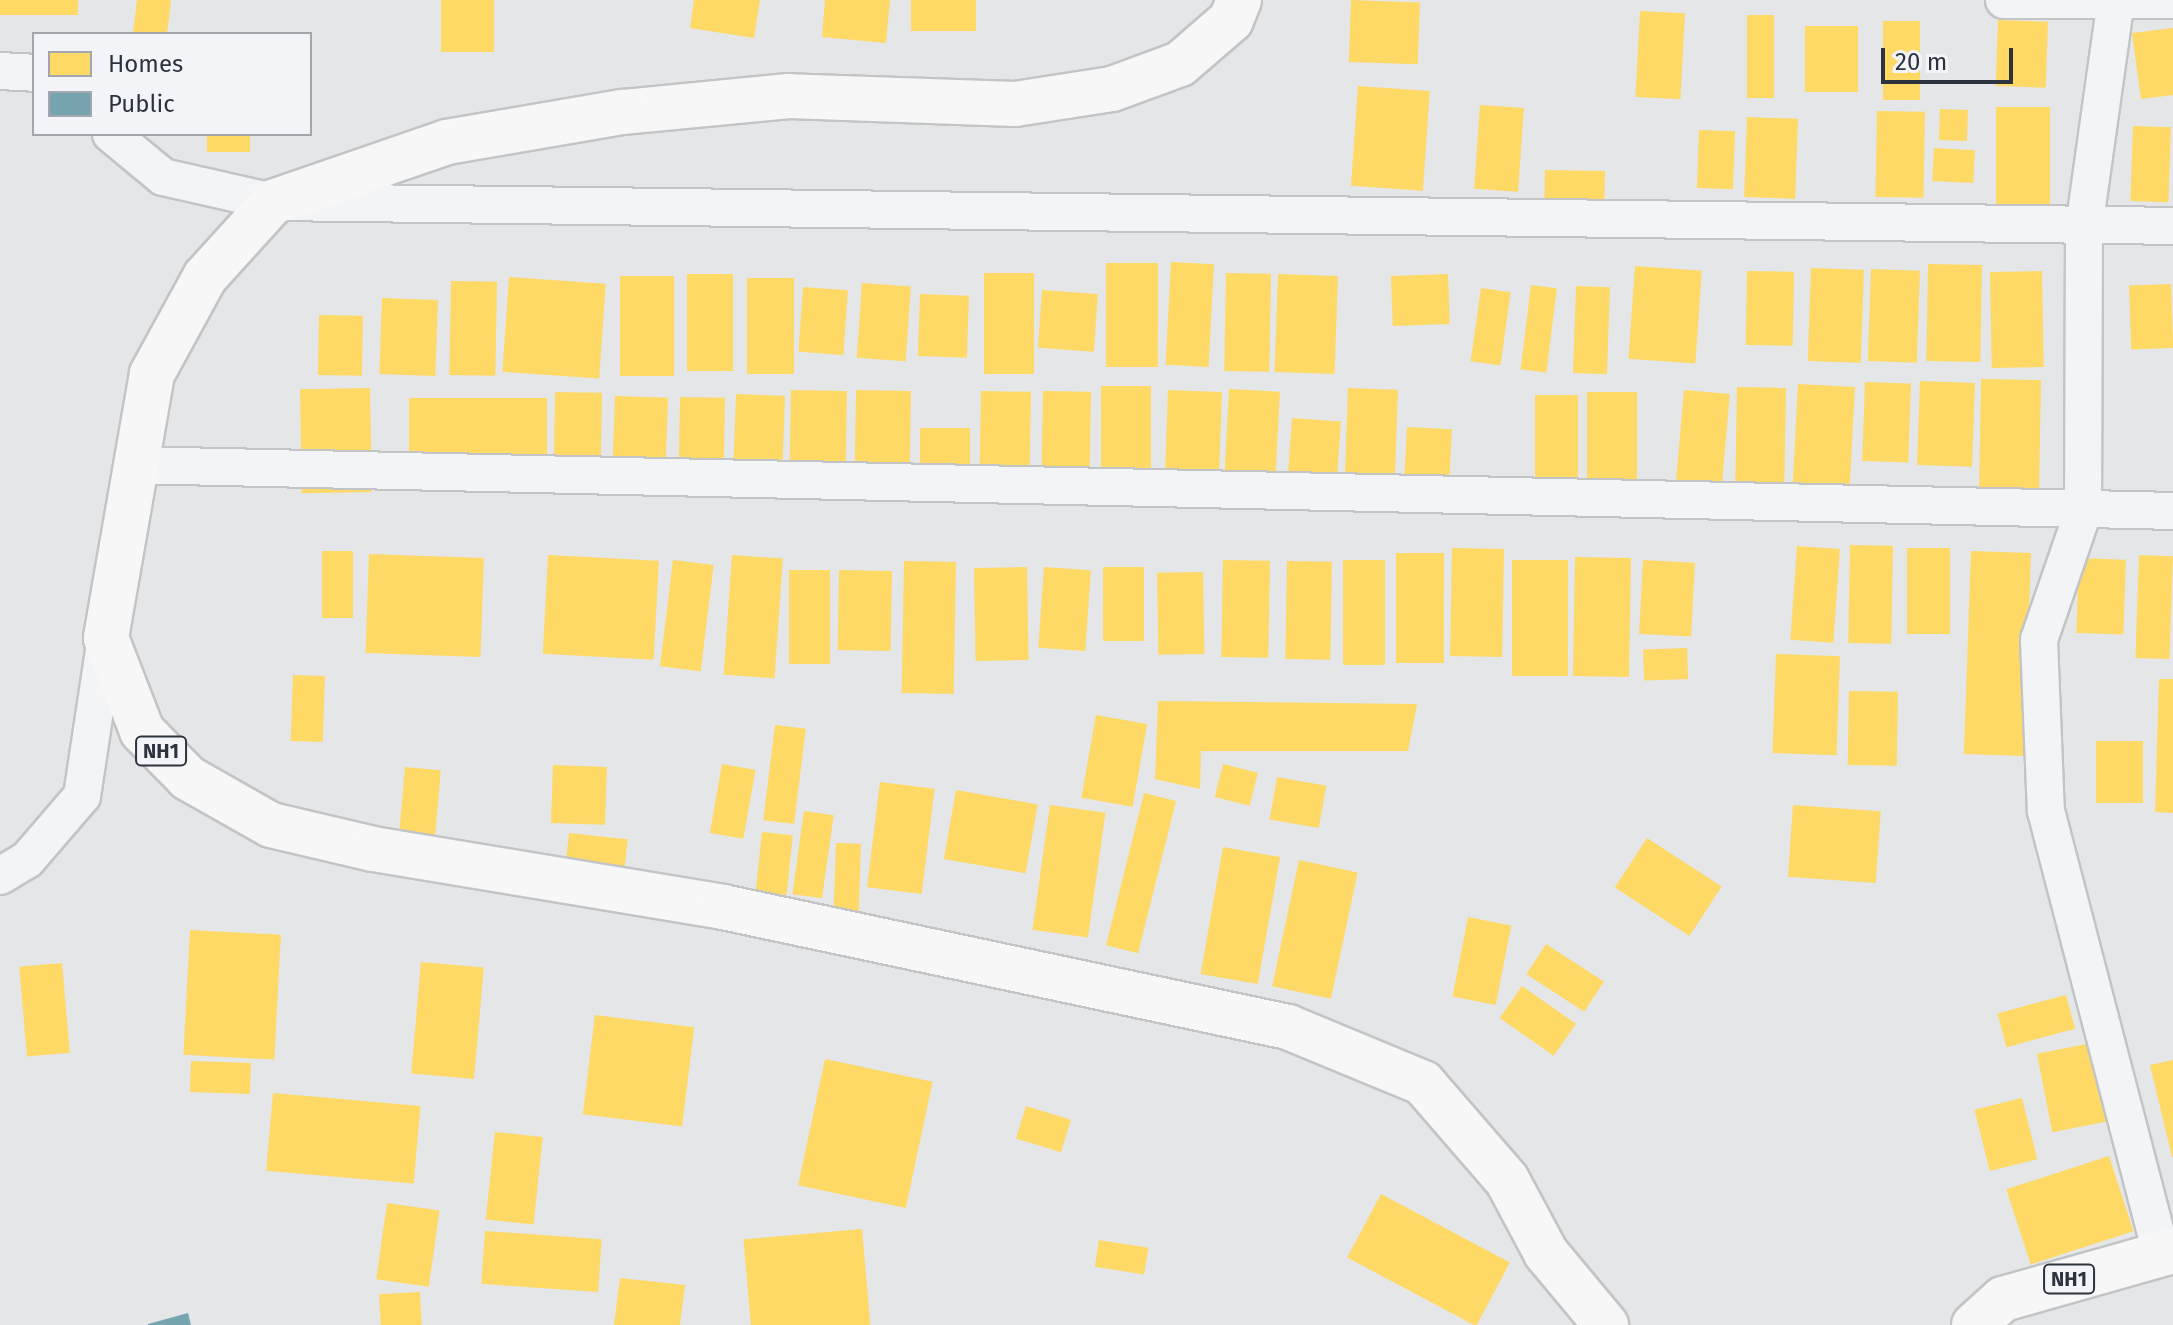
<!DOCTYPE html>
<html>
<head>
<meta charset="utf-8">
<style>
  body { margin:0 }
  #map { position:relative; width:2173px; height:1325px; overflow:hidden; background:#e4e6e8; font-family:"Fira Sans",sans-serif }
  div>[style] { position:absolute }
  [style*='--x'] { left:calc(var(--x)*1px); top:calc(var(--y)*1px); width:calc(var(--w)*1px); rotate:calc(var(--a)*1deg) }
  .homes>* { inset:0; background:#ffd966; transform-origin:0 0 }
  .public>* { inset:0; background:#76a5af }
  .roads { filter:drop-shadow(2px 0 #c2c4c6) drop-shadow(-2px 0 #c2c4c6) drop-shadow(0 2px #c2c4c6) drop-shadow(0 -2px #c2c4c6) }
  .minor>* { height:36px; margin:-18px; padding:0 18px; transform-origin:18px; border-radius:18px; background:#f3f4f5 }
  .trunk>* { height:44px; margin:-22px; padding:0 22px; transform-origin:22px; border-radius:22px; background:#f7f7f7 }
  span { translate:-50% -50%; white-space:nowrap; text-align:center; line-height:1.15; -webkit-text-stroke:8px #f2f4f7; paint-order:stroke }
  .shield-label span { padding:2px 6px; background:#f2f4f7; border:2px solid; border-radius:6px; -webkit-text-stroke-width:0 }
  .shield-label { font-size:20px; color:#2c333f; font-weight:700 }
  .legend { position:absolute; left:32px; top:32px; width:280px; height:104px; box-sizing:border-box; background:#f2f4f7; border:2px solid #a3a7ad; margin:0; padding:10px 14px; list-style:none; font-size:24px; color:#2c333f }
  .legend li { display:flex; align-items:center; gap:16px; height:40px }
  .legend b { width:40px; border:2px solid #a3a7ad }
  .scale { position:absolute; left:1881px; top:48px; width:132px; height:36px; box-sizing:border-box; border:4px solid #2c333f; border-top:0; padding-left:10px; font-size:24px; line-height:28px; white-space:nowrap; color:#2c333f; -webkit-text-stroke:6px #f2f4f7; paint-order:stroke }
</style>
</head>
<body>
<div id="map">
  <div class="homes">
    <div style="left:0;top:0;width:78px;height:15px"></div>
    <div style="clip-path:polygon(137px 0,171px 0,167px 34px,133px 33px)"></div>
    <div style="left:441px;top:0;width:53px;height:52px"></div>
    <div style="clip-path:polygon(694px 0,760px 0,754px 38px,690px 28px)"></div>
    <div style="clip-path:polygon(825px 0,890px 0,886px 43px,822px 37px)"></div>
    <div style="left:911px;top:0;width:65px;height:31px"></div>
    <div style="left:1351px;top:0;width:69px;height:62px;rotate:2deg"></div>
    <div style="left:1640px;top:11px;width:45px;height:86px;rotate:3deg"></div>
    <div style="left:1747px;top:15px;width:27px;height:83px"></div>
    <div style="left:1998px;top:20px;width:50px;height:66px;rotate:2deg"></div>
    <div style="left:1883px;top:21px;width:37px;height:79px"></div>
    <div style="left:1805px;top:26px;width:53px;height:66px"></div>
    <div style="clip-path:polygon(2173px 28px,2173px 95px,2141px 99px,2132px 33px)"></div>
    <div style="left:1358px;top:86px;width:72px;height:100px;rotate:4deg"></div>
    <div style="left:1480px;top:105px;width:44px;height:84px;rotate:4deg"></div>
    <div style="left:1996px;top:107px;width:54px;height:110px"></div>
    <div style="left:1940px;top:109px;width:28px;height:31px;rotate:2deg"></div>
    <div style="left:1877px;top:111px;width:48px;height:86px;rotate:1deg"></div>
    <div style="left:1747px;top:117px;width:51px;height:80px;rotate:2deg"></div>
    <div style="left:2133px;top:126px;width:38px;height:75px;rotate:2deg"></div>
    <div style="left:1699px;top:130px;width:36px;height:58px;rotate:2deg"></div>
    <div style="left:207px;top:134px;width:43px;height:18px"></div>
    <div style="left:1934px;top:148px;width:41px;height:33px;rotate:3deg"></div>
    <div style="left:1545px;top:170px;width:60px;height:43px;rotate:1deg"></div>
    <div style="left:1171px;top:262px;width:43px;height:103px;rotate:3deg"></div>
    <div style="left:1106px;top:263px;width:52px;height:104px"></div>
    <div style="left:1928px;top:264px;width:54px;height:97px;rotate:1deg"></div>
    <div style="left:1635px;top:266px;width:67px;height:93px;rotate:4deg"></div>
    <div style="left:1811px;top:268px;width:53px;height:93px;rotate:2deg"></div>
    <div style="left:1871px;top:269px;width:49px;height:92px;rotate:2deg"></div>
    <div style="left:1747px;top:271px;width:47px;height:74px;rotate:1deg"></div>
    <div style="left:2042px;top:271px;width:96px;height:52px;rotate:89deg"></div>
    <div style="left:984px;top:273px;width:50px;height:101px"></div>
    <div style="left:1226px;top:273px;width:45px;height:98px;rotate:1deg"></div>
    <div style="left:687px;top:274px;width:46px;height:97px"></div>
    <div style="left:1278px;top:274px;width:60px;height:98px;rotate:2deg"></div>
    <div style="left:1448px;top:274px;width:50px;height:57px;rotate:88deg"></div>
    <div style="left:620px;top:276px;width:54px;height:100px"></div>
    <div style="left:509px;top:277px;width:97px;height:95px;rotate:4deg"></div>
    <div style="left:747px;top:278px;width:47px;height:96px"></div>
    <div style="left:451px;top:281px;width:46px;height:94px;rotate:1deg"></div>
    <div style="left:862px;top:283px;width:49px;height:75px;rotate:4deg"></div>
    <div style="left:2171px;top:284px;width:64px;height:42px;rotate:88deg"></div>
    <div style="left:1531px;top:285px;width:26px;height:85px;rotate:7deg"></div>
    <div style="left:1576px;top:286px;width:34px;height:87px;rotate:2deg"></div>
    <div style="left:803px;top:287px;width:45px;height:65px;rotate:4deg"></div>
    <div style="left:1481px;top:288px;width:30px;height:74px;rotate:8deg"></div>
    <div style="left:1042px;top:290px;width:56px;height:58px;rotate:4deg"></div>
    <div style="left:920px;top:294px;width:49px;height:62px;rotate:2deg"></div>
    <div style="left:382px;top:298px;width:56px;height:76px;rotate:2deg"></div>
    <div style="left:319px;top:315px;width:44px;height:60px;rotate:1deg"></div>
    <div style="left:1981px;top:379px;width:60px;height:121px;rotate:1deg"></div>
    <div style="left:1920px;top:381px;width:55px;height:84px;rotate:2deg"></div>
    <div style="left:1865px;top:382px;width:46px;height:79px;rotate:2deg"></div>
    <div style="left:1798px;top:384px;width:57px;height:103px;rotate:3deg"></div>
    <div style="left:1101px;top:386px;width:50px;height:106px"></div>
    <div style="left:1737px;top:387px;width:49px;height:96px;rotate:1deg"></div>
    <div style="left:370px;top:388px;width:104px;height:70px;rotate:89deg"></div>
    <div style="left:1348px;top:388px;width:50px;height:102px;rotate:2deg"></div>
    <div style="left:1229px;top:389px;width:51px;height:89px;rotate:3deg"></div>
    <div style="left:791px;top:390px;width:56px;height:106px;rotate:1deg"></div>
    <div style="left:856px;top:390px;width:55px;height:102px;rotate:1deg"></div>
    <div style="left:1168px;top:390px;width:54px;height:94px;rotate:2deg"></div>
    <div style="left:1684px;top:390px;width:46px;height:90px;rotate:5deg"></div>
    <div style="left:981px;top:391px;width:50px;height:101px;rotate:1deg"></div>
    <div style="left:1043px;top:391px;width:48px;height:95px;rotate:1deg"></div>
    <div style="left:555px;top:392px;width:47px;height:101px;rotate:1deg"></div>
    <div style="left:1587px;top:392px;width:50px;height:91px"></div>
    <div style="left:736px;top:394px;width:49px;height:92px;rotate:2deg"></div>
    <div style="left:1535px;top:395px;width:43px;height:92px"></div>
    <div style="left:615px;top:396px;width:53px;height:95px;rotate:2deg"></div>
    <div style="left:680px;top:397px;width:45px;height:82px;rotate:1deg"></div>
    <div style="left:409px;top:398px;width:138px;height:67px"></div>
    <div style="left:1292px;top:418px;width:49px;height:69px;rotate:4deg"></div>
    <div style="left:1407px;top:427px;width:45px;height:67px;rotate:3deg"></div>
    <div style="left:920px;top:428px;width:50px;height:51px"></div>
    <div style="left:1850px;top:545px;width:43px;height:98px;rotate:1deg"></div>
    <div style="left:1797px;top:546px;width:43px;height:94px;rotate:4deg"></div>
    <div style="left:1452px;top:548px;width:52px;height:108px;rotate:1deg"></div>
    <div style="left:1907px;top:548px;width:43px;height:86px"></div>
    <div style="left:322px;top:551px;width:31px;height:67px"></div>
    <div style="left:1971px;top:551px;width:60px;height:203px;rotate:2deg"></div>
    <div style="left:1396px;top:553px;width:48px;height:110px"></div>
    <div style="left:369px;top:554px;width:115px;height:99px;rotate:2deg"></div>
    <div style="left:548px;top:555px;width:111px;height:99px;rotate:3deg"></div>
    <div style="left:732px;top:555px;width:51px;height:120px;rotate:4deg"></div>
    <div style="left:2139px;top:555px;width:34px;height:103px;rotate:2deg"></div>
    <div style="left:1575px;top:557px;width:56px;height:119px;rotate:1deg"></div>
    <div style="left:2079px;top:558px;width:47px;height:75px;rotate:2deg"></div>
    <div style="left:673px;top:560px;width:41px;height:107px;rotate:7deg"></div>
    <div style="left:1223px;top:560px;width:47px;height:97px;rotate:1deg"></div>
    <div style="left:1343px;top:560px;width:42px;height:105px"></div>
    <div style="left:1568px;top:560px;width:116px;height:56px;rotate:90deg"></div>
    <div style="left:1643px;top:560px;width:52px;height:74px;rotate:3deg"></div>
    <div style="left:904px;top:561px;width:52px;height:132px;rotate:1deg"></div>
    <div style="left:1287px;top:561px;width:45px;height:98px;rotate:1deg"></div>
    <div style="left:1027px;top:567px;width:93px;height:53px;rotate:89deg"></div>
    <div style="left:1044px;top:567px;width:47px;height:81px;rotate:4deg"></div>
    <div style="left:1103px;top:567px;width:41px;height:74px"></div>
    <div style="left:830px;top:570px;width:94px;height:41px;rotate:90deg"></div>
    <div style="left:839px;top:570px;width:53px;height:80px;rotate:1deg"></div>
    <div style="left:1203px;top:572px;width:82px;height:46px;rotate:89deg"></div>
    <div style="left:1687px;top:648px;width:31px;height:44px;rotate:88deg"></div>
    <div style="left:1776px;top:654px;width:64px;height:99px;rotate:2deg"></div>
    <div style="left:293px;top:675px;width:32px;height:66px;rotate:2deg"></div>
    <div style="clip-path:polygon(2159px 679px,2173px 679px,2173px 813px,2155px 812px)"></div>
    <div style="left:1849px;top:691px;width:49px;height:74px;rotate:1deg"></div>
    <div style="clip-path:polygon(1158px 701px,1417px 704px,1408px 751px,1201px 751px,1200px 789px,1155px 779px)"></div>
    <div style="left:1096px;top:715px;width:52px;height:84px;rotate:10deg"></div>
    <div style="left:775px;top:725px;width:31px;height:96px;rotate:7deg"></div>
    <div style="left:2096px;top:741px;width:47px;height:62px"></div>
    <div style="left:722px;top:764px;width:34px;height:70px;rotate:10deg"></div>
    <div style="left:1223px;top:764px;width:36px;height:34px;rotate:14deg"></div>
    <div style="left:553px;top:765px;width:54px;height:58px;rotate:2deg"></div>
    <div style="left:405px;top:767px;width:36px;height:69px;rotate:5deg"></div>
    <div style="left:1277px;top:777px;width:50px;height:43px;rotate:10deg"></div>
    <div style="left:880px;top:782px;width:55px;height:106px;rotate:7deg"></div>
    <div style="left:956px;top:790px;width:83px;height:70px;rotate:10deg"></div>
    <div style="left:1144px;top:793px;width:33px;height:157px;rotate:14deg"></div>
    <div style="left:1050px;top:805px;width:56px;height:126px;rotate:8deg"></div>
    <div style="left:1793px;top:805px;width:88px;height:72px;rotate:4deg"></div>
    <div style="left:804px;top:811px;width:30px;height:84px;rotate:8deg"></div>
    <div style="left:762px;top:832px;width:31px;height:60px;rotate:6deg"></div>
    <div style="left:569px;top:833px;width:59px;height:36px;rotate:6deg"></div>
    <div style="left:1647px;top:838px;width:89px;height:59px;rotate:33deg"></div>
    <div style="left:836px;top:843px;width:25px;height:84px;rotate:2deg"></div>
    <div style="left:1223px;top:847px;width:58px;height:129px;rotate:10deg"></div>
    <div style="left:1299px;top:860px;width:60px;height:129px;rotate:12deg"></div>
    <div style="left:1468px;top:917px;width:44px;height:81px;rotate:11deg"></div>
    <div style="left:190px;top:930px;width:91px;height:125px;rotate:3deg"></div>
    <div style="left:1546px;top:944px;width:69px;height:36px;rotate:33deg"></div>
    <div style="left:421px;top:962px;width:63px;height:112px;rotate:5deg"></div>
    <div style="left:62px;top:963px;width:90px;height:43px;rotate:85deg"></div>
    <div style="left:1522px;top:986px;width:66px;height:39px;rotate:35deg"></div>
    <div style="left:2066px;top:995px;width:35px;height:71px;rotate:75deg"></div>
    <div style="left:595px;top:1015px;width:100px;height:100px;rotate:7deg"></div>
    <div style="left:2092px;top:1043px;width:80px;height:56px;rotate:79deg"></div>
    <div style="left:825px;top:1059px;width:110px;height:129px;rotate:12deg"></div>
    <div style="clip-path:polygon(2173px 1060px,2173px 1157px,2172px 1157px,2150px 1065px)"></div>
    <div style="left:251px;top:1063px;width:31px;height:60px;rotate:92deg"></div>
    <div style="left:273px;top:1093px;width:148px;height:78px;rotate:5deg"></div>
    <div style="left:2022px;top:1098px;width:63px;height:49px;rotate:76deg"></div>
    <div style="left:1026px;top:1106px;width:47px;height:34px;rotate:17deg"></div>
    <div style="left:495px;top:1132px;width:48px;height:88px;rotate:6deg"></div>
    <div style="left:2109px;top:1156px;width:79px;height:108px;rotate:72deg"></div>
    <div style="left:1381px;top:1194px;width:146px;height:72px;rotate:28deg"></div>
    <div style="left:387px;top:1203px;width:53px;height:77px;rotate:8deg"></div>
    <div style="left:862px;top:1229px;width:96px;height:119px;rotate:85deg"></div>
    <div style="left:485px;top:1231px;width:117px;height:53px;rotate:4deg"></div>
    <div style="left:1099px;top:1240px;width:50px;height:27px;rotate:9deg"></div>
    <div style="clip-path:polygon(620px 1278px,685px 1285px,680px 1325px,614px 1325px)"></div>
    <div style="left:420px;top:1292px;width:33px;height:41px;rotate:87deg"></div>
  </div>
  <div class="public">
    <div style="clip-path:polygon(188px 1313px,191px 1325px,148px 1325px,148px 1324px)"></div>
  </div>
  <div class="roads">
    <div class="minor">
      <div style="--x:2004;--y:0;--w:168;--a:0"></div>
      <div style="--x:2116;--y:0;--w:230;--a:98"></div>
      <div style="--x:2084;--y:228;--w:284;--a:90.2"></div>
      <div style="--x:2083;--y:512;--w:135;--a:109"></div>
      <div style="--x:2039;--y:640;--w:171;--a:87.7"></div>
      <div style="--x:2046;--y:811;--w:458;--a:75.4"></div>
      <div style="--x:0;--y:71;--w:34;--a:3"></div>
      <div style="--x:111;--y:134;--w:67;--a:39.6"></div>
      <div style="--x:163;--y:177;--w:113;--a:12.8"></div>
      <div style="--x:273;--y:202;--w:1900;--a:0.72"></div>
      <div style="--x:133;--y:465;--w:2041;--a:1.29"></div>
      <div style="--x:0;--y:876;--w:31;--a:-31"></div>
      <div style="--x:27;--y:860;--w:84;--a:-49.3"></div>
      <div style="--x:82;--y:796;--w:160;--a:-81.4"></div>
    </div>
    <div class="trunk">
      <div style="--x:1239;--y:0;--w:22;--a:112"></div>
      <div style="--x:1231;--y:20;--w:67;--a:139.2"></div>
      <div style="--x:1180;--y:64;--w:72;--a:159.8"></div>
      <div style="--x:1112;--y:89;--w:98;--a:171.2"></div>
      <div style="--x:1015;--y:104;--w:226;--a:-178"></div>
      <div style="--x:789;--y:96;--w:168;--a:174.5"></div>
      <div style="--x:622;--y:112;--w:178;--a:170.3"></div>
      <div style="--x:447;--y:142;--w:184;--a:161"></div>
      <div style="--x:273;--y:202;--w:101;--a:132.2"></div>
      <div style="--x:205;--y:277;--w:111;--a:118.7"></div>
      <div style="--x:152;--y:374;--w:268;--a:99.9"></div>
      <div style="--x:106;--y:638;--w:100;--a:68.8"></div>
      <div style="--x:142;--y:731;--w:66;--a:45.6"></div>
      <div style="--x:188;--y:778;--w:95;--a:29.5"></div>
      <div style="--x:271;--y:825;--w:105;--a:13.2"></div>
      <div style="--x:373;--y:849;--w:355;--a:9.4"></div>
      <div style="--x:723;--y:907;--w:578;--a:11.99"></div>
      <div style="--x:1288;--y:1027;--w:146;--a:22.5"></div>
      <div style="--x:1423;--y:1083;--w:128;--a:49.1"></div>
      <div style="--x:1507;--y:1180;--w:83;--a:61.9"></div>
      <div style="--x:1546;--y:1253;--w:94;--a:50.2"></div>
      <div style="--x:1974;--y:1325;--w:39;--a:-42"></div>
      <div style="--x:2003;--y:1299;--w:177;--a:-15.8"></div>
    </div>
  </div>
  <div class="shield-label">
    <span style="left:161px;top:751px">NH1</span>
    <span style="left:2069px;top:1279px">NH1</span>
  </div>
  <ul class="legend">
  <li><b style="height:22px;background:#ffd966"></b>Homes</li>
  <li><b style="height:22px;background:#76a5af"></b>Public</li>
  </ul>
  <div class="scale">20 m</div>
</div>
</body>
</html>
